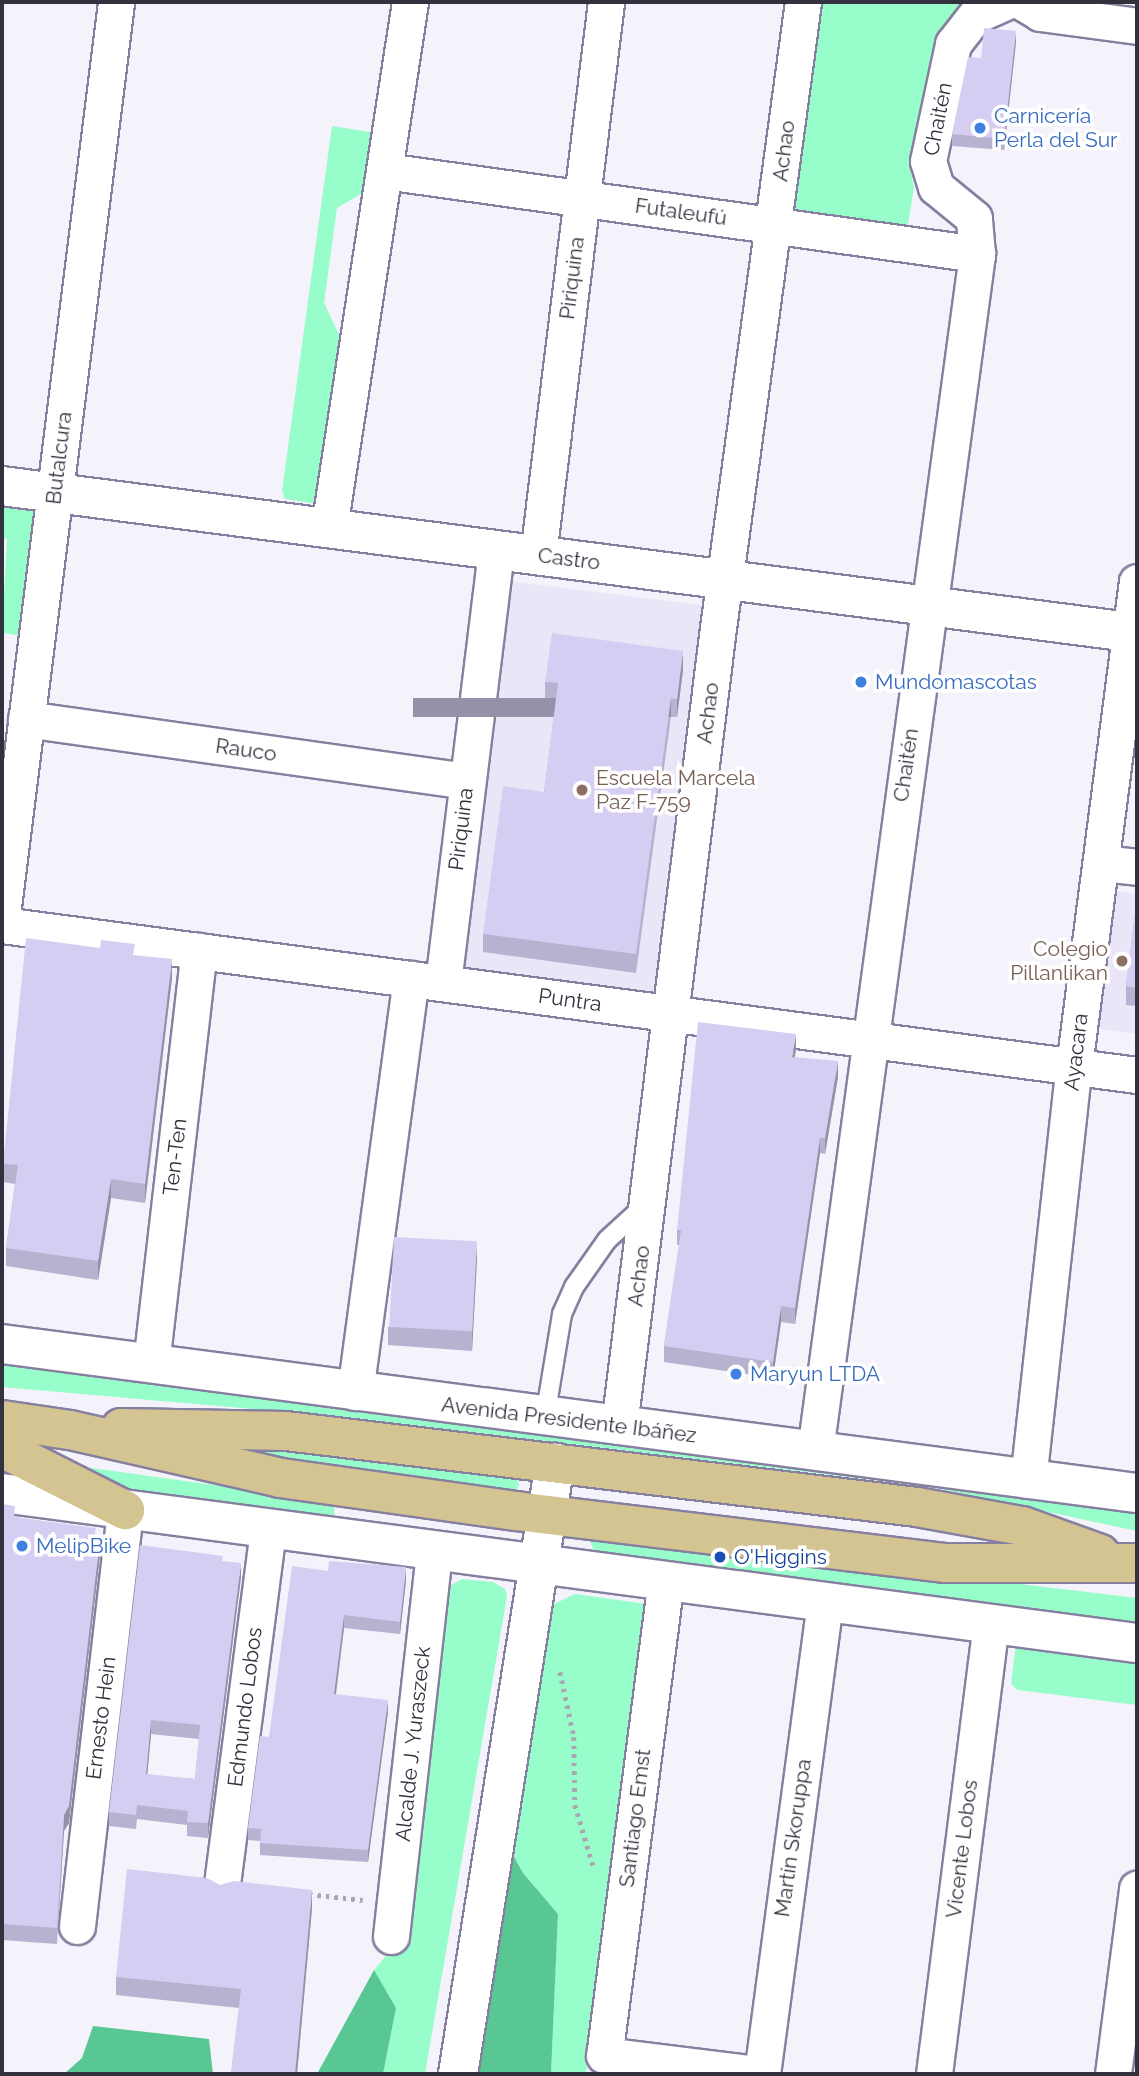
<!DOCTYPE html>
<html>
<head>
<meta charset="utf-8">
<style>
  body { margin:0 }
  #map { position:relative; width:1139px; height:2076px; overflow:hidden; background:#f4f2fa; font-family:Raleway,sans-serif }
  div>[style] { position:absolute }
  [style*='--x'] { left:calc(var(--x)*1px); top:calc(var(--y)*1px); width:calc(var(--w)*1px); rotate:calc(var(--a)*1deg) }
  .built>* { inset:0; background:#eae6f8; transform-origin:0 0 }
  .green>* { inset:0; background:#97fdca }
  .forest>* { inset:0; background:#59c794 }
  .path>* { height:4.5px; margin-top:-2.25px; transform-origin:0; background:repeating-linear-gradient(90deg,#aaa7b2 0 3.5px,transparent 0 8.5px) }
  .roads { filter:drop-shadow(2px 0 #867fa0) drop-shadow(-2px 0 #867fa0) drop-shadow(0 2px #867fa0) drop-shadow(0 -2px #867fa0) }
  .lane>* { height:18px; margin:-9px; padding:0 9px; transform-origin:9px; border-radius:9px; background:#fff }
  .street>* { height:35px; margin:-17.5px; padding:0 17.5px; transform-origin:17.5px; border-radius:17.5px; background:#fff }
  .secondary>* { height:38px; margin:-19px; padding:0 19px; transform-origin:19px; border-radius:19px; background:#fff }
  .primary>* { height:38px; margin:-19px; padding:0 19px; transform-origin:19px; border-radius:19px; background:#d4c492 }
  .wall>* { inset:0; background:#b8b1d0 }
  .shaded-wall>* { inset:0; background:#9690a9; transform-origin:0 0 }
  .building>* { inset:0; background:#d6cef2; transform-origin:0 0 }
  .dots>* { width:19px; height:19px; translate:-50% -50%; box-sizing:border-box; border:4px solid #fff; border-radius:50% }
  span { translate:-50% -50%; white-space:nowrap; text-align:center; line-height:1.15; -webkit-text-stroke:7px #fff; paint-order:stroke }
  .shop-label { font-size:21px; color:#366cbe }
  .left { translate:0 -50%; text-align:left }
  .street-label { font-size:21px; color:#34313f }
  .education-label { font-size:21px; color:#785e54 }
  .right { translate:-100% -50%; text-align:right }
  .transit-label { font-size:21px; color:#164399 }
  .frame { position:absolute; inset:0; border:4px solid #34313f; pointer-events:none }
</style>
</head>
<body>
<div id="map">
  <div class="built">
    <div style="left:505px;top:581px;width:206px;height:395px;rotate:7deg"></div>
    <div style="clip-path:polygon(1116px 891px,1137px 894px,1137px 1034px,1098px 1029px)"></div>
  </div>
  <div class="green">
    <div style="clip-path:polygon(820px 2px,976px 2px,910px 169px,914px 187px,907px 231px,796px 215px,791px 202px)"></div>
    <div style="clip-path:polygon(332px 126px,376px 133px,366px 191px,337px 208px,324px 303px,342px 341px,316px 501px,311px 503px,285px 499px,282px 491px)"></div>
    <div style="clip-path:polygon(2px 505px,37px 509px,31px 637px,2px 633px,7px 539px,2px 538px)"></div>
    <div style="clip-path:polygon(2px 1356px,1137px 1506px,1137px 1531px,932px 1487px,345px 1417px,2px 1387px)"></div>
    <div style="clip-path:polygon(231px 1444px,517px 1477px,519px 1486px,514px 1491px,278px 1457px,233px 1448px)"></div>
    <div style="clip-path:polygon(85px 1467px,335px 1502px,333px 1523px,125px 1490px,83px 1469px)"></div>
    <div style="clip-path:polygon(599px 1534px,1137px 1598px,1137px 1623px,595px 1553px,590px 1541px)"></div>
    <div style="clip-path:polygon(462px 1579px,493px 1582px,505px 1589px,507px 1596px,425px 2074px,383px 2074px,396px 2008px,374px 1970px,392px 1949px,431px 1739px,450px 1586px)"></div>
    <div style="clip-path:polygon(575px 1594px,647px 1604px,586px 2074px,551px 2074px,558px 1914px,523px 1873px,508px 1846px,550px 1606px)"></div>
    <div style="clip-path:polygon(1016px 1643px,1137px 1652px,1137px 1705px,1018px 1690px,1011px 1684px)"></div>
  </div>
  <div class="forest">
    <div style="clip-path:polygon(508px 1846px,523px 1873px,558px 1914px,551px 2074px,470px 2074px)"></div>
    <div style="clip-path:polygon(374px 1970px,396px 2008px,383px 2074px,317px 2074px)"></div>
    <div style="clip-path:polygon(93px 2026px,209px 2039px,213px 2074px,64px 2074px,82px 2058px)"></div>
  </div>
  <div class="path">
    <div style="--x:560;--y:1672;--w:66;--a:77.8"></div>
    <div style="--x:574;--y:1737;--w:68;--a:89.2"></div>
    <div style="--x:575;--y:1805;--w:63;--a:73.3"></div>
    <div style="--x:309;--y:1894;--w:54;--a:6.3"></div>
  </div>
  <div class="roads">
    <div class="lane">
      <div style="--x:545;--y:1417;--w:104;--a:-80.6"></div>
      <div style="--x:562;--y:1314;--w:30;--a:-66"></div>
      <div style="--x:574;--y:1287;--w:57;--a:-54.9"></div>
      <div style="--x:607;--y:1240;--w:49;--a:-42.5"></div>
    </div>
    <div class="street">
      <div style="--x:1022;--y:2;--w:21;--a:31"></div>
      <div style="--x:1040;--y:13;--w:98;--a:7.6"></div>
      <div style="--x:385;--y:171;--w:598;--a:7.98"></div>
      <div style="--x:329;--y:528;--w:532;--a:-81.25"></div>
      <div style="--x:538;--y:555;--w:557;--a:-82.99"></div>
      <div style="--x:26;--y:719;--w:444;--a:8"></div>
      <div style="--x:1101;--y:863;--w:36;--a:6"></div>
      <div style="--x:2;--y:915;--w:920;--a:-82.88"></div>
      <div style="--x:2;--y:925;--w:1145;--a:7.53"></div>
      <div style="--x:443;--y:983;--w:436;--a:-83"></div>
      <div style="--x:151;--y:1364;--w:416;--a:-83.4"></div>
      <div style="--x:355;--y:1392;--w:417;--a:-82.3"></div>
      <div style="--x:619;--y:1426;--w:804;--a:-82.93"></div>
      <div style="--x:718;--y:628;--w:632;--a:-82.27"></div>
      <div style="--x:815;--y:1451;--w:1208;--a:-82.29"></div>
      <div style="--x:977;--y:254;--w:36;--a:-95"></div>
      <div style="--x:974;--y:218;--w:49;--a:-140.8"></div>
      <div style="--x:936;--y:187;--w:27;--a:-107"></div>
      <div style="--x:928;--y:161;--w:120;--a:-77.9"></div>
      <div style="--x:953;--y:44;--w:37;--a:-52"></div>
      <div style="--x:976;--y:15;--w:32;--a:-24"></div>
      <div style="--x:1028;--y:1480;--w:417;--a:-83.7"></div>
      <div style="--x:1074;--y:1066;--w:488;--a:-82.6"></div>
      <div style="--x:666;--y:1580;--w:479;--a:97.4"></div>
      <div style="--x:604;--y:2055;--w:154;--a:7.1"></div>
      <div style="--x:222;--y:1884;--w:358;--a:-82.6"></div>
      <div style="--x:77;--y:1926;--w:419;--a:-83.4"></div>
      <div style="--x:391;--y:1936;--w:387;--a:-83.6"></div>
      <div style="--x:762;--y:2074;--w:477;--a:-82.4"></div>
      <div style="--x:934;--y:2074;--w:455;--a:-82.8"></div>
      <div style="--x:1113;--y:2074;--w:187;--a:-82.6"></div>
    </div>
    <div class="secondary">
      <div style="--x:2;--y:486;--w:1144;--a:7.38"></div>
      <div style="--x:2;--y:1344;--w:1145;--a:7.48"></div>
      <div style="--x:2;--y:1493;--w:1145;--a:7.53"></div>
      <div style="--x:458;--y:2074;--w:619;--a:-80.98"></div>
    </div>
    <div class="primary">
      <div style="--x:2;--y:1420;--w:69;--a:8.4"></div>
      <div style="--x:70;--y:1430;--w:216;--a:12.8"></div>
      <div style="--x:281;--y:1478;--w:237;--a:8"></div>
      <div style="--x:516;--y:1511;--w:433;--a:6.9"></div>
      <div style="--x:946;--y:1563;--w:191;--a:0"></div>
      <div style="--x:121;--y:1428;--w:165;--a:1"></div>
      <div style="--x:286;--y:1431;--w:636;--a:6.87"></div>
      <div style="--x:917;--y:1507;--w:107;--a:10.3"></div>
      <div style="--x:1022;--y:1526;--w:83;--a:19.7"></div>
      <div style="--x:2;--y:1448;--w:138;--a:26.8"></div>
    </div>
  </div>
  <div class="wall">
    <div style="clip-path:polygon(1016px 42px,1004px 150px,952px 146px,952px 134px,981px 58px)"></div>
    <div style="clip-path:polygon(683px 670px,677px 717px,671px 717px,636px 973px,483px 952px,483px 934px,544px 792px,556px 701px,545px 700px,545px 682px)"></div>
    <div style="clip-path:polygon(1137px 898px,1137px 1006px,1126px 1005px,1126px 986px)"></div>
    <div style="clip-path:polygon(135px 955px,172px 978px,145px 1203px,111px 1198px,98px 1280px,6px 1266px,6px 1248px,15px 1184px,3px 1182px,3px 1164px)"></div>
    <div style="clip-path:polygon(796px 1050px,794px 1057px,838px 1077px,825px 1154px,820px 1153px,795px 1324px,781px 1322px,773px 1378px,664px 1362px,664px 1346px,679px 1245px,677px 1245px,677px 1230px)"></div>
    <div style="clip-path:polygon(477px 1259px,472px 1351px,388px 1345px,388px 1327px)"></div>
    <div style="clip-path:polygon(2px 1504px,15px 1517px,96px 1538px,100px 1555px,69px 1823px,64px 1831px,57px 1944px,2px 1940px)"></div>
    <div style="clip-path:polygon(evenodd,223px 1561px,241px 1577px,208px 1838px,187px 1836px,187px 1825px,137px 1819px,136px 1829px,109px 1826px,109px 1812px,223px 1561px,151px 1734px,199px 1739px,195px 1779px,147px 1775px,151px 1734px)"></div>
    <div style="clip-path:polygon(328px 1571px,406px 1580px,400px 1634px,344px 1628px,336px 1695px,388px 1712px,368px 1862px,260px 1855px,260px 1841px,248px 1840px,248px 1828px,269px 1737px)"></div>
    <div style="clip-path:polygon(220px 1885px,312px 1908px,297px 2074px,231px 2074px,239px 2008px,116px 1995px,116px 1977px)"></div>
  </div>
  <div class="shaded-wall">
    <div style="clip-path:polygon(1016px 31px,1016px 42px,1004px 150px,1004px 139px)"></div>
    <div style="clip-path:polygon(683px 651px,683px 670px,677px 717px,677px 699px)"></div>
    <div style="left:671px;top:698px;width:19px;height:258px;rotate:90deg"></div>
    <div style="clip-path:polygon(172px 959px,172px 978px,145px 1203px,145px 1184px)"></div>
    <div style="clip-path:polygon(796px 1034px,796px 1050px,792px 1073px,792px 1057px)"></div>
    <div style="clip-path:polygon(838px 1061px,838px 1077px,825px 1154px,825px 1138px)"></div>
    <div style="clip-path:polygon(820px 1138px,820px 1153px,795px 1324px,795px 1308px)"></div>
    <div style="clip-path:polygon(111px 1179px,111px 1198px,98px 1280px,98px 1261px)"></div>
    <div style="clip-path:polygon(477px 1241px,477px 1259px,472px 1351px,472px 1332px)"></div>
    <div style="clip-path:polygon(781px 1306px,781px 1322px,773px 1378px,773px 1362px)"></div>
    <div style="clip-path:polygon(100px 1539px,100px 1555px,69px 1823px,64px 1831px,57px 1944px,64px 1815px)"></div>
    <div style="clip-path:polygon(241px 1563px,241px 1577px,208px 1838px,208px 1823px)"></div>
    <div style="clip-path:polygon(406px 1567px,406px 1580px,400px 1634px,400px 1622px)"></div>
    <div style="clip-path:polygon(344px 1615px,344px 1628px,334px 1707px,334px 1694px)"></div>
    <div style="clip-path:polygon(388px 1700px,388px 1712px,368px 1862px,368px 1850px)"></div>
    <div style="clip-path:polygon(151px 1720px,151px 1734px,146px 1789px,146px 1774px)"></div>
    <div style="clip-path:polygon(312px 1890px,312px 1908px,297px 2074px,295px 2074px)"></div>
  </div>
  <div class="building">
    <div style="clip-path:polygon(984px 28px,1016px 31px,1004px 139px,952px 134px,968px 57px,981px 58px)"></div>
    <div style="clip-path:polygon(552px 633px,683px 651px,677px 699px,671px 698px,636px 954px,483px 934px,503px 786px,544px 792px,558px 683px,545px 682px)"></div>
    <div style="clip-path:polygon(1137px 898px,1137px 988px,1126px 986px)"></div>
    <div style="clip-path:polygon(26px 938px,100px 948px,101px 940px,135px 944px,133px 955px,172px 959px,145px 1184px,111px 1179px,98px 1261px,6px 1248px,18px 1165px,3px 1164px)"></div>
    <div style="clip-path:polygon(698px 1022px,796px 1034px,792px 1057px,838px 1061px,825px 1138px,820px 1138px,795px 1308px,781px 1306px,773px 1362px,664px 1346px,681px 1230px,677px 1230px)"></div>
    <div style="left:394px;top:1237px;width:83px;height:90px;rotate:3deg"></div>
    <div style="clip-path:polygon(2px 1504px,15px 1506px,14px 1517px,96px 1528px,94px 1538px,100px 1539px,69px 1806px,64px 1815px,57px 1928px,2px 1924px,2px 1832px,4px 1804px,2px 1804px)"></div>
    <div style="clip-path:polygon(evenodd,140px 1545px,223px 1556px,222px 1561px,241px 1563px,208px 1823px,187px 1822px,188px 1811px,137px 1805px,136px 1815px,109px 1812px,140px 1545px,151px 1720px,200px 1725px,195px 1779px,146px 1774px,151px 1720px)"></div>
    <div style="clip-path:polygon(329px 1561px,406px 1567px,400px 1622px,344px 1615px,334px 1694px,388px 1700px,368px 1850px,260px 1843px,261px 1829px,248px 1828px,260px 1736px,269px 1737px,292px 1566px,328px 1571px)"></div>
    <div style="clip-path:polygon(127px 1869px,207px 1878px,220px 1885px,234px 1881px,312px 1890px,295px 2074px,231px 2074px,241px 1989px,116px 1977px)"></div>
  </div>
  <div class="dots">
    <div style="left:980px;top:128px;background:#3f7fe0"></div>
    <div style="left:861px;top:682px;background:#3f7fe0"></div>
    <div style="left:582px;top:790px;background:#8d6e63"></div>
    <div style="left:1122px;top:961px;background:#8d6e63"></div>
    <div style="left:736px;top:1374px;background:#3f7fe0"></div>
    <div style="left:22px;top:1546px;background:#3f7fe0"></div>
    <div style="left:720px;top:1557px;background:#1a4fb4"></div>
  </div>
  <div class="shop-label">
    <span class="left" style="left:994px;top:128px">Carnicería<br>Perla del Sur</span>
    <span class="left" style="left:875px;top:682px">Mundomascotas</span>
    <span class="left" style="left:750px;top:1374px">Maryun LTDA</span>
    <span class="left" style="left:36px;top:1546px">MelipBike</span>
  </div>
  <div class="street-label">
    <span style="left:938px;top:119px;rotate:-79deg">Chaitén</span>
    <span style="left:784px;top:151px;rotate:-83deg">Achao</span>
    <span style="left:681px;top:212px;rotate:8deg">Futaleufú</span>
    <span style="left:572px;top:278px;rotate:-83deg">Piriquina</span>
    <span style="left:59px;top:458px;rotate:-83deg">Butalcura</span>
    <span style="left:569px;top:559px;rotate:7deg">Castro</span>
    <span style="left:708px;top:713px;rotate:-83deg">Achao</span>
    <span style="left:246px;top:750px;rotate:8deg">Rauco</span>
    <span style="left:906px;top:765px;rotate:-82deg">Chaitén</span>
    <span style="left:461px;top:829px;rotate:-83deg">Piriquina</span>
    <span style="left:570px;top:1000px;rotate:8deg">Puntra</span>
    <span style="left:1076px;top:1052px;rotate:-83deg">Ayacara</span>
    <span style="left:175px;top:1157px;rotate:-83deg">Ten-Ten</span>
    <span style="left:639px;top:1276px;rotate:-83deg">Achao</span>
    <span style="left:569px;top:1420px;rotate:7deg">Avenida Presidente Ibáñez</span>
    <span style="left:245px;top:1707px;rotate:-83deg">Edmundo Lobos</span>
    <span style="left:101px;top:1718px;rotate:-83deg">Ernesto Hein</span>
    <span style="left:413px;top:1744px;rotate:-84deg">Alcalde J. Yuraszeck</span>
    <span style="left:635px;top:1818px;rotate:-83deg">Santiago Emst</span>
    <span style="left:793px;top:1838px;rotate:-82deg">Martín Skoruppa</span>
    <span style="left:962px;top:1849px;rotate:-83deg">Vicente Lobos</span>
  </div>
  <div class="education-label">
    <span class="left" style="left:596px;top:790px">Escuela Marcela<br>Paz F-759</span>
    <span class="right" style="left:1108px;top:961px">Colegio<br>Pillanlikan</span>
  </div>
  <div class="transit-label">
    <span class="left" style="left:734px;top:1557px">O'Higgins</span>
  </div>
  <div class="frame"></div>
</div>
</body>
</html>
